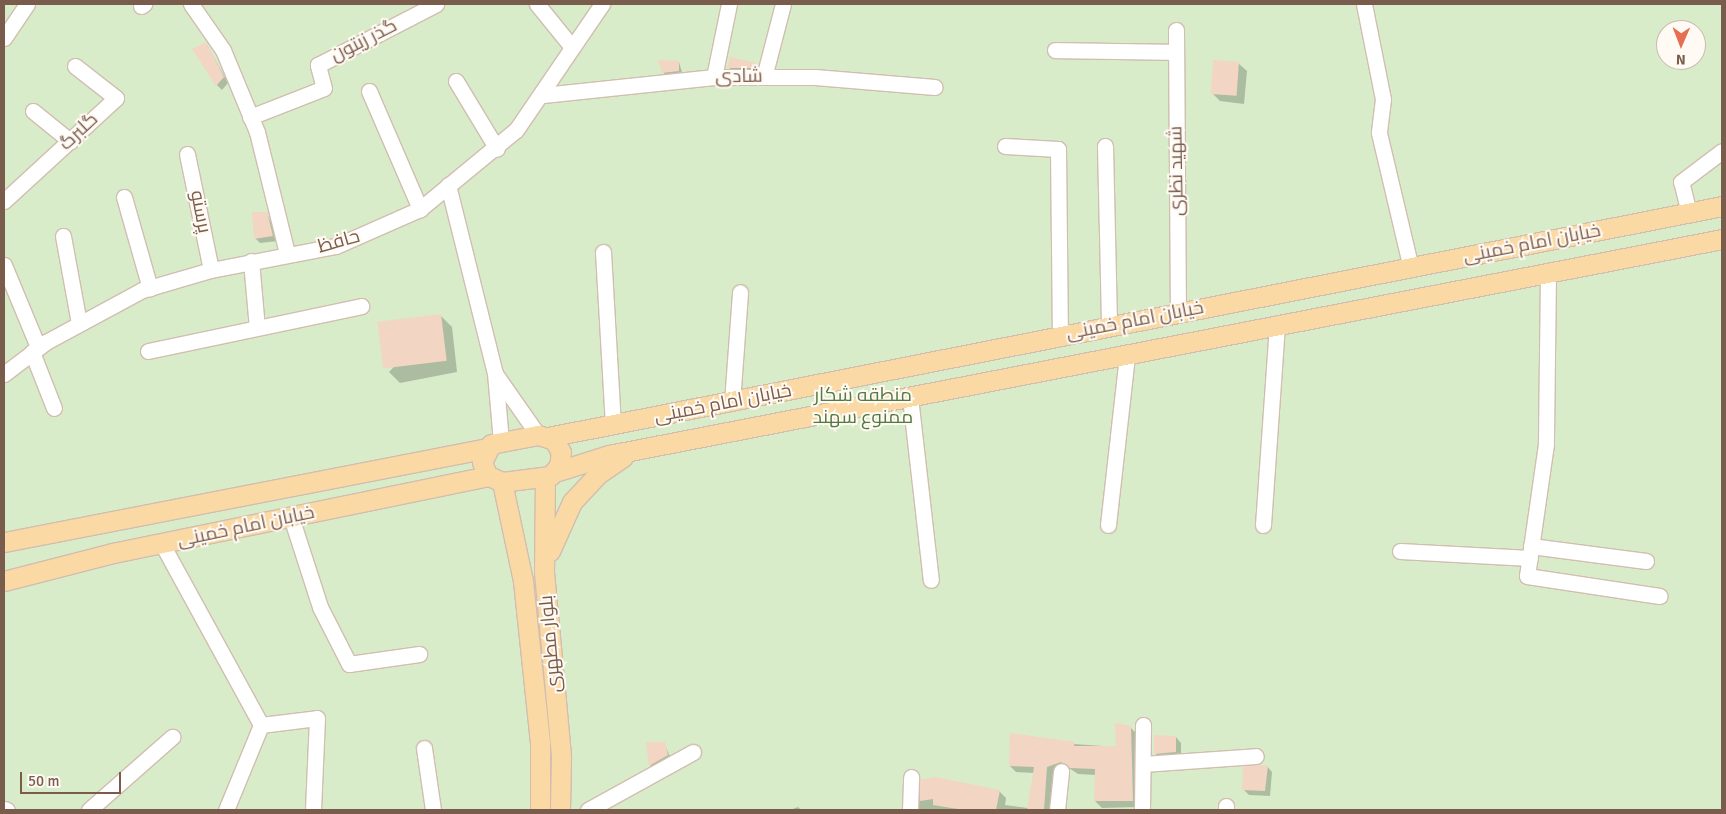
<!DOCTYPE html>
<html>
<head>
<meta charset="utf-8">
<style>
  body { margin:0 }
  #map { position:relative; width:1726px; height:814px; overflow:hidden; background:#fdf6ec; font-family:Signika,Cairo,sans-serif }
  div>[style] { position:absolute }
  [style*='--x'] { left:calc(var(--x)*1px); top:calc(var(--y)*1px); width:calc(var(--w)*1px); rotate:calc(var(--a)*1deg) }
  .green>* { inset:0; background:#d8ecc9 }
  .shadow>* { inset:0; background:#0003 }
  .building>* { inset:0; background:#f3d5c3; transform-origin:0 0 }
  .roads { filter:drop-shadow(1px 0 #d1beb0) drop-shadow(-1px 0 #d1beb0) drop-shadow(0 1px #d1beb0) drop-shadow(0 -1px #d1beb0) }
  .minor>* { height:15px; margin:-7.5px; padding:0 7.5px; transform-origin:7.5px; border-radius:7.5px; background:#fff }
  .major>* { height:19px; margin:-9.5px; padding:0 9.5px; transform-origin:9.5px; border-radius:9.5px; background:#fbd9a5 }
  span { translate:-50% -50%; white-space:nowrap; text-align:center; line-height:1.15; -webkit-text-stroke:4px #fffaf3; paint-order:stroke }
  .street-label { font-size:19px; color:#7a5c4d }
  .park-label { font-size:19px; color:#537a41 }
  .frame { position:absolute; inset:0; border:5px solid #7a5c4d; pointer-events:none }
  .north { position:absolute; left:1656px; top:20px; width:50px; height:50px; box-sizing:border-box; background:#fffaf3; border:1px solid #cabbb1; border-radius:50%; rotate:181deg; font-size:14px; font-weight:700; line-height:20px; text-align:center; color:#7a5c4d }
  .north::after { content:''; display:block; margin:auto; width:18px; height:22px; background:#e76f51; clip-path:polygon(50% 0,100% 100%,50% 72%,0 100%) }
  .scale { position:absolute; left:20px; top:772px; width:101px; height:22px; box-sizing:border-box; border:2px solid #7a5c4d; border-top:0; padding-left:6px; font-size:15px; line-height:18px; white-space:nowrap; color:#7a5c4d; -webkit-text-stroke:4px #fffaf3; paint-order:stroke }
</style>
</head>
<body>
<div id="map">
  <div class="green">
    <div style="clip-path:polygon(evenodd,4px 4px,1722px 4px,1722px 810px,4px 810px,4px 4px,1666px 30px,1696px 30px,1696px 60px,1666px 60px,1666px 30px)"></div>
  </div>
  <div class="shadow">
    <div style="clip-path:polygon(206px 43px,228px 83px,222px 90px,217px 85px)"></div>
    <div style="clip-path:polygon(679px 62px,683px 76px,668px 78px,663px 72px)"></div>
    <div style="clip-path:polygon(1238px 63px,1247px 71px,1244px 104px,1220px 101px,1212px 93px)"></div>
    <div style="clip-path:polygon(756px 64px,761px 70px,734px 72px,728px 67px)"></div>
    <div style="clip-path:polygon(267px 213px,278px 241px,260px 243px,255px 238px)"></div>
    <div style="clip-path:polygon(441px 316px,452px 327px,457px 372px,400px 383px,389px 372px)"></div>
    <div style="clip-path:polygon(1130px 727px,1137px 734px,1139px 807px,1102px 808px,1095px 801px,1096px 775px,1078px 774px,1069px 768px,1053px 773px,1054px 810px,918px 810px,921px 781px,999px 791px,1006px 798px,1005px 805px,1028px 808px,1034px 773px,1016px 772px,1010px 766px,1074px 744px,1117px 747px)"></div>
    <div style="clip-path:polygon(1176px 737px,1181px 743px,1181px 757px,1160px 759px,1155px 753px)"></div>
    <div style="clip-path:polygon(664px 743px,672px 761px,655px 770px,650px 765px)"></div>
    <div style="clip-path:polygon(1267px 766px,1272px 772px,1270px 796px,1249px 795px,1244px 790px)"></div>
    <div style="clip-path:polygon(798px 807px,801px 810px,790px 810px)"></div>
  </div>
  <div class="building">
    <div style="clip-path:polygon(206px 42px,224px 77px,216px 86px,192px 49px)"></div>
    <div style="clip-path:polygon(730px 57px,756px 63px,755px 68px,727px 68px)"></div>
    <div style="clip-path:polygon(658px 60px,679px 61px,679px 71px,662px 73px)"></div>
    <div style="left:1213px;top:60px;width:26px;height:34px;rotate:4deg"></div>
    <div style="clip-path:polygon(252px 212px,267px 212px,273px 236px,254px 239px)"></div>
    <div style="left:441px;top:314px;width:47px;height:64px;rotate:83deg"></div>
    <div style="clip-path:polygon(1115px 723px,1131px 726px,1133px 801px,1094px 801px,1095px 769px,1070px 768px,1061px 762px,1047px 767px,1044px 810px,1027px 810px,1034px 767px,1009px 766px,1010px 733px,1075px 742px,1074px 746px,1116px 746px)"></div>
    <div style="clip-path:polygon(1154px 735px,1176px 736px,1176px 752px,1154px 754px)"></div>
    <div style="clip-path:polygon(646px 742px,665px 742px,668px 755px,649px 766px)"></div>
    <div style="clip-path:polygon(1268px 765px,1265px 791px,1242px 790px,1243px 766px)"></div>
    <div style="clip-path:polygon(935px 777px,1000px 790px,996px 810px,964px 810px,933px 805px,933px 799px,920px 801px,920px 780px)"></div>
  </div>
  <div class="roads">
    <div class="minor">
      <div style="--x:191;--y:4;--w:56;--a:55.2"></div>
      <div style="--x:223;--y:50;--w:89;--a:67.5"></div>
      <div style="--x:257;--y:132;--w:125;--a:76.1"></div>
      <div style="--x:537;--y:4;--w:55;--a:50.9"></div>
      <div style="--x:1364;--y:4;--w:97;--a:78.7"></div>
      <div style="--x:1383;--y:99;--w:34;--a:97"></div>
      <div style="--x:1379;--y:133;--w:139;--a:76.7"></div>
      <div style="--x:141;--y:6;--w:4;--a:-34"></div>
      <div style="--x:1176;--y:30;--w:282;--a:89.6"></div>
      <div style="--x:4;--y:38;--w:41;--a:-55.9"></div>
      <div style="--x:1055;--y:50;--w:121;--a:0.9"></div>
      <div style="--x:714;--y:77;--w:75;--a:-78.4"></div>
      <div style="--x:764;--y:77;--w:75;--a:-75.4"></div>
      <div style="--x:456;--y:81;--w:79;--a:58.9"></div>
      <div style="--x:369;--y:91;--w:129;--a:66.6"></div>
      <div style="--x:543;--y:95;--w:172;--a:-6"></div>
      <div style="--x:714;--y:77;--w:101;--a:0"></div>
      <div style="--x:815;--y:77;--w:120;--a:4.8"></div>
      <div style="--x:33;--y:111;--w:48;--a:39"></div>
      <div style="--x:250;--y:117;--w:79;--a:-21.4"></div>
      <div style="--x:324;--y:88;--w:24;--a:-105"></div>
      <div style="--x:318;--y:65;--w:133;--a:-27.3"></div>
      <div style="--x:1005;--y:146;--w:53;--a:3.2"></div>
      <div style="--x:1058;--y:149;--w:187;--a:89.4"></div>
      <div style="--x:1105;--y:146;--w:180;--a:88.7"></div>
      <div style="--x:187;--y:154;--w:118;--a:78.3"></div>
      <div style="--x:448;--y:185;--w:194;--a:76"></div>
      <div style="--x:495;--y:373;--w:68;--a:85"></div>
      <div style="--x:124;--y:197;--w:95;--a:74.1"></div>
      <div style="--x:4;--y:201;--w:152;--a:-42.6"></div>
      <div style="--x:116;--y:98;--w:52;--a:-142"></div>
      <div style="--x:1689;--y:213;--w:32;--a:-104"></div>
      <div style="--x:1681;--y:182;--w:51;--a:-37.1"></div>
      <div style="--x:63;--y:236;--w:88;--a:79.6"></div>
      <div style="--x:603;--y:252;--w:174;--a:86.7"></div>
      <div style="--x:251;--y:261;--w:67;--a:84.9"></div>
      <div style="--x:4;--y:265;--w:89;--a:67.5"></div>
      <div style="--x:1548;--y:273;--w:171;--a:90.7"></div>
      <div style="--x:1546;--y:444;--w:133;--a:98.2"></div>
      <div style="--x:1527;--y:576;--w:134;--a:8.6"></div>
      <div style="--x:148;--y:351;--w:218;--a:-11.9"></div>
      <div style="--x:32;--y:352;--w:60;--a:68.6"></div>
      <div style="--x:4;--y:374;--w:53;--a:-37.3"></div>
      <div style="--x:46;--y:342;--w:109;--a:-28.4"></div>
      <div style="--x:142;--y:290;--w:72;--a:-16.2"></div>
      <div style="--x:211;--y:270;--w:127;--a:-10.9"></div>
      <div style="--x:336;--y:246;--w:92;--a:-23.8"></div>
      <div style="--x:420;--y:209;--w:124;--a:-39.5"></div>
      <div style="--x:516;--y:130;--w:153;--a:-55.7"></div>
      <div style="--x:496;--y:375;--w:73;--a:55"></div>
      <div style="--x:910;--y:397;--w:184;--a:83.5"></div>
      <div style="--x:732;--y:402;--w:110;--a:-85.8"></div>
      <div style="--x:291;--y:517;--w:95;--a:72.1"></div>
      <div style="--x:320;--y:607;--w:64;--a:63"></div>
      <div style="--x:349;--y:664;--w:71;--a:-8.1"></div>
      <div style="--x:1108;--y:525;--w:171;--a:-83.6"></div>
      <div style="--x:1263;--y:525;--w:199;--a:-86"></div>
      <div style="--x:162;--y:544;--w:206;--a:61.3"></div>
      <div style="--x:261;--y:725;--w:92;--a:112.4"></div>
      <div style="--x:1531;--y:546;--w:116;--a:7.4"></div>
      <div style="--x:1400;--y:551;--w:130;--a:3.1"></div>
      <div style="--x:261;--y:725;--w:56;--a:-7.1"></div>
      <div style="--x:317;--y:718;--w:92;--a:92.5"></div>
      <div style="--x:424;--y:748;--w:63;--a:81.7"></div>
      <div style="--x:1143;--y:764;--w:113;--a:-4"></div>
      <div style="--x:1226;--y:806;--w:4;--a:90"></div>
      <div style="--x:4;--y:809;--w:3;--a:18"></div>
      <div style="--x:89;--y:810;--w:111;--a:-41.3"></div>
      <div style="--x:588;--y:810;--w:120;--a:-28.9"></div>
      <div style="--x:910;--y:810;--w:33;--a:-88"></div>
      <div style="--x:1057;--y:810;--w:39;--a:-84"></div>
      <div style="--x:1142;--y:810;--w:85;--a:-89.3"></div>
    </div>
    <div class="major">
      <div style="--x:538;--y:435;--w:17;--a:17"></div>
      <div style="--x:554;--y:440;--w:14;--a:60"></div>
      <div style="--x:561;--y:452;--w:14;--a:98"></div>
      <div style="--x:559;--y:466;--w:13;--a:132"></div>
      <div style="--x:550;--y:476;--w:48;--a:172.9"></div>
      <div style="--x:502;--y:482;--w:17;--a:-155"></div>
      <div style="--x:487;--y:475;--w:14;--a:-111"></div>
      <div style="--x:482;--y:462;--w:20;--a:-63"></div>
      <div style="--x:491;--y:444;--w:48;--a:-10.8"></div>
      <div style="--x:548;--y:437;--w:1197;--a:-11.13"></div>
      <div style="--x:555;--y:472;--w:57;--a:-17.5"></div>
      <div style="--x:609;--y:455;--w:1134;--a:-10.98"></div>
      <div style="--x:545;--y:478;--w:94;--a:90.6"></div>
      <div style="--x:544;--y:572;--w:186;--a:84.7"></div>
      <div style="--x:561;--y:757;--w:53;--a:91.1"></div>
      <div style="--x:502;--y:482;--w:101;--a:78"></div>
      <div style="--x:523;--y:581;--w:162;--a:84"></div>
      <div style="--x:540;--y:742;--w:68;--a:90"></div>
      <div style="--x:4;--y:542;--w:492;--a:-11"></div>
      <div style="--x:550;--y:551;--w:54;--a:-65.8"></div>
      <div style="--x:572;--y:502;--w:38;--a:-47"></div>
      <div style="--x:598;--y:474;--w:30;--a:-34"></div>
      <div style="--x:4;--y:581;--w:113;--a:-14.4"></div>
      <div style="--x:113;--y:553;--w:383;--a:-11.6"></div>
    </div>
  </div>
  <div class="street-label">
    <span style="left:364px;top:41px;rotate:-27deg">گذر زیتون</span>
    <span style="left:739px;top:77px;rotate:-1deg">شادی</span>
    <span style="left:79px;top:132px;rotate:-43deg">گلبرگ</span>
    <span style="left:1177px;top:171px;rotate:-91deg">شهید نظری</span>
    <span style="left:200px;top:212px;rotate:79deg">پرستو</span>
    <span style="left:339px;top:242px;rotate:-16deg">حافظ</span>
    <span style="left:1532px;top:244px;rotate:-11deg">خیابان امام خمینی</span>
    <span style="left:1135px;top:321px;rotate:-11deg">خیابان امام خمینی</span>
    <span style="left:723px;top:404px;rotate:-11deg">خیابان امام خمینی</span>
    <span style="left:246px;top:527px;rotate:-12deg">خیابان امام خمینی</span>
    <span style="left:551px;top:644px;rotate:-95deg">بلوار مطهری</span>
  </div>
  <div class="park-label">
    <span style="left:863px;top:407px">منطقه شکار<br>ممنوع سهند</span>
  </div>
  <div class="frame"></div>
  <div class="north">N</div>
  <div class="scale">50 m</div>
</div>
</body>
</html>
